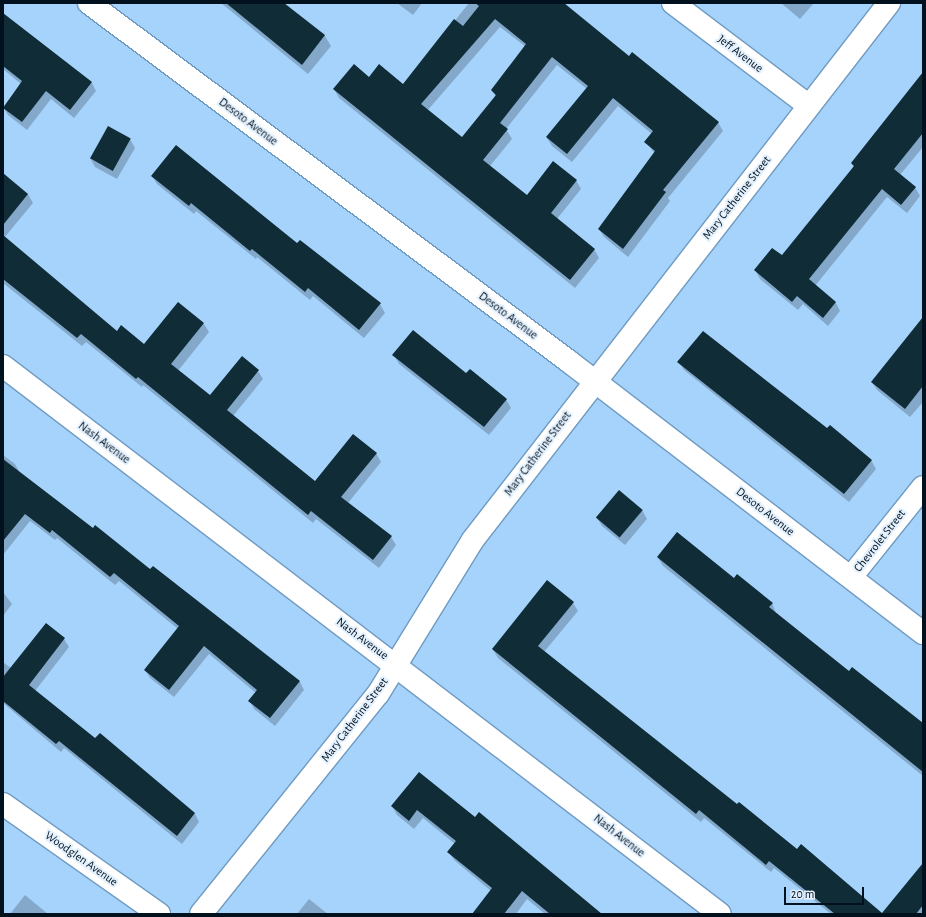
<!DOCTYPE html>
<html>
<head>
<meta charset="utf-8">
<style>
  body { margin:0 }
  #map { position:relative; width:926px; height:917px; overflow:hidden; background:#a6d3fc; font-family:"Alegreya Sans",sans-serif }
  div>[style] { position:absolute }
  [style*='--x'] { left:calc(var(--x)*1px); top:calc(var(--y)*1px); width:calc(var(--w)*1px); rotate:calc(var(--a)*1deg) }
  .shadow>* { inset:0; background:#0003 }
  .building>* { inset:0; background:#0f2c37; transform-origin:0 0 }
  .roads { filter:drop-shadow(1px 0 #709bc1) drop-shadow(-1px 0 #709bc1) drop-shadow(0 1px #709bc1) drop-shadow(0 -1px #709bc1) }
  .street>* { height:22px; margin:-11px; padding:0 11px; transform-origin:11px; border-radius:11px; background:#fff }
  span { translate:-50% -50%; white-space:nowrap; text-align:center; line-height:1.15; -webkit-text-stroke:4px #e3f0fd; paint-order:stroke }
  .street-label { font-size:12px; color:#02111e }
  .frame { position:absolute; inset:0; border:4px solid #02111e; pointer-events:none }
  .scale { position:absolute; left:784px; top:887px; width:80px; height:18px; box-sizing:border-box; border:2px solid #02111e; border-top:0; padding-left:5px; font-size:12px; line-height:14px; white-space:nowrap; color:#02111e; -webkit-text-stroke:3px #e3f0fd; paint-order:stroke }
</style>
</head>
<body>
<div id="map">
  <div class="shadow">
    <div style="clip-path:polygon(221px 3px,283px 3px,325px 36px,331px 46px,308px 74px)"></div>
    <div style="clip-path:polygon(397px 3px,422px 3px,413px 15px)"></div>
    <div style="clip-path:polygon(evenodd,469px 3px,562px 3px,629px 57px,718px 122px,723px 131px,668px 198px,670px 201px,628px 257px,604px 237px,599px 229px,655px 154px,646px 142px,652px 134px,618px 106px,572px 162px,552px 146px,547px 138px,587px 89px,557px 65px,506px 129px,512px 139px,490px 166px,527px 196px,576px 180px,581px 189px,557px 219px,594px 249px,599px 258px,575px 288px,339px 98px,334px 89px,370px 78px,403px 85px,469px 3px,500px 27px,526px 47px,492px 90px,496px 97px,462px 139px,427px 111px,500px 27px)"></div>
    <div style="clip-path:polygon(781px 3px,814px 3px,800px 19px)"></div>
    <div style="clip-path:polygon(5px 16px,92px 83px,96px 91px,74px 118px,51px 99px,27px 130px,8px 115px,3px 107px,21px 84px,3px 69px)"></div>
    <div style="clip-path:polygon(923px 74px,923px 147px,900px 175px,915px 187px,920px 196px,907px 213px,887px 197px,815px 286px,836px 303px,840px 311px,828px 326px,803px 304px,798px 310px,760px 279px,755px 270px,782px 257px,854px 168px,852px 163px)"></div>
    <div style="clip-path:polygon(130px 139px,135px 148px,117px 179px,95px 167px,90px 158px)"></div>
    <div style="clip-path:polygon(152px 176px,297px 245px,380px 304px,385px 313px,364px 338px,313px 296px,310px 300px,257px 257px,256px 259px,196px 211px,194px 214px,157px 184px)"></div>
    <div style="clip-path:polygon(3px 177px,28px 194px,33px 203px,4px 238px,117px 332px,144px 345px,178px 303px,204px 324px,209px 332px,178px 371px,210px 397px,258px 371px,263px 379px,233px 416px,315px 482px,376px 453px,381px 462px,348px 503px,391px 537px,396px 545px,379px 568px,316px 519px,313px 523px,143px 385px,142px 387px,86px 342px,82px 346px,3px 283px)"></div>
    <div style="clip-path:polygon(923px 317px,923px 402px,910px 417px,877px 390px,872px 382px)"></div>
    <div style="clip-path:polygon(394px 355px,466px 374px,506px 399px,511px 408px,489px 435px,399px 364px)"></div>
    <div style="clip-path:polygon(679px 362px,828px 430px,871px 460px,876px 469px,849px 502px,684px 370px)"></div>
    <div style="clip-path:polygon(3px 455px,15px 464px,20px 473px,93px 529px,151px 571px,153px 568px,300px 682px,304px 690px,275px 726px,254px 709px,250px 701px,256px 693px,209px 654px,174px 697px,150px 678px,145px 670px,178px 629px,119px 581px,115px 585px,57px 538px,55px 540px,30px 521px,3px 555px)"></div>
    <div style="clip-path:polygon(642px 510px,647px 519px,625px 545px,602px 526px,597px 518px)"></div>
    <div style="clip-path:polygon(658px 558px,734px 580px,772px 603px,776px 613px,849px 673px,923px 725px,923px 776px,663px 566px)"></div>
    <div style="clip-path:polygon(3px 592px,12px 604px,3px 616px)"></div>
    <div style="clip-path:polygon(573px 603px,578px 611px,544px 652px,737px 805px,881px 914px,831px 914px,774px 868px,771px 872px,704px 818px,701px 822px,498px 658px,493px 650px)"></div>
    <div style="clip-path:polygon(64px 639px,69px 647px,35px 691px,95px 740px,100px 734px,195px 814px,199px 822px,182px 844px,64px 748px,61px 752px,3px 703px,3px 662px,11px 668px)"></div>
    <div style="clip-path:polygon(392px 806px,475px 819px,601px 914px,545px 914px,527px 899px,516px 914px,473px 914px,491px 891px,454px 860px,449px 852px,455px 844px,423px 818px,414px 829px,397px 815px)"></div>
    <div style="clip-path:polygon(923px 883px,923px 914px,883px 914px)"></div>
    <div style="clip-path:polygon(25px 895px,48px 914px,10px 914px)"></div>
    <div style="clip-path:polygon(309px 899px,328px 914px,297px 914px)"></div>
  </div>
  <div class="building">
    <div style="clip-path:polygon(226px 3px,284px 3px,325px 35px,302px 65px)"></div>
    <div style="clip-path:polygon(evenodd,475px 3px,564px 3px,629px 56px,632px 52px,719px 122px,663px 190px,666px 192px,623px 249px,598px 229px,655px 151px,644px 142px,653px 131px,613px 98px,567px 154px,546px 137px,588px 86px,552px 57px,500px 123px,508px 129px,483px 160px,527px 195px,553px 161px,577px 180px,551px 213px,595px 249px,570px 280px,333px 89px,354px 64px,369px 77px,379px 64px,403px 84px,454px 19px,463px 26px,479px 6px,475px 3px,495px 19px,526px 44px,491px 90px,496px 95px,462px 137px,421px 104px,495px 19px)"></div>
    <div style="clip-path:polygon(3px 13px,92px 82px,70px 110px,46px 91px,22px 122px,3px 108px,22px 81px,3px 66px)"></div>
    <div style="clip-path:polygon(923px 72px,923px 133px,894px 169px,916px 187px,901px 205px,882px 189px,809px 279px,836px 302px,823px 318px,797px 296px,792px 302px,754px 270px,772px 248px,782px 255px,854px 166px,851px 163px)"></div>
    <div style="left:108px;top:126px;width:26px;height:37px;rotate:29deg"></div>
    <div style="clip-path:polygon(176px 145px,297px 243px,300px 240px,381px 303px,359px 330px,308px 288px,305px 292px,252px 249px,250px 251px,191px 203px,189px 206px,151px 176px)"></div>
    <div style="clip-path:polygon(3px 173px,28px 194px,3px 225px)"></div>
    <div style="clip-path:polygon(3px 235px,117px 331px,121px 325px,144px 344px,178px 302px,204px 323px,171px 364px,210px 395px,242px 356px,259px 370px,227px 410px,315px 481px,353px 434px,377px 453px,341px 497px,392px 536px,373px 560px,311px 511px,308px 515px,138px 377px,136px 379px,81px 334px,77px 338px,3px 279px)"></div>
    <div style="clip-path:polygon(923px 317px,923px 386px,905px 409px,871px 382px)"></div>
    <div style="clip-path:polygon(413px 330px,466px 373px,470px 369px,507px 399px,484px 427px,392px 355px)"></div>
    <div style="clip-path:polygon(703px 331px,827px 428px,830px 425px,872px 460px,844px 494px,677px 362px)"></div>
    <div style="clip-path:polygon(3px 459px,93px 528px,95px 525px,150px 569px,153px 566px,300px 681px,270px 718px,248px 701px,257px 690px,204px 646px,169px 690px,144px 670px,179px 626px,114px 573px,110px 577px,52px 530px,50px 533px,25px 514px,3px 541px)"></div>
    <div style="left:619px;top:490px;width:31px;height:36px;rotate:40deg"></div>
    <div style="clip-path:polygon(677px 532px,734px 578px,737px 574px,773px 603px,769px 607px,849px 671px,852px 667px,923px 723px,923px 772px,657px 557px)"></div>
    <div style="clip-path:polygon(547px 580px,574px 602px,538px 646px,737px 804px,739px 802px,797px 849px,801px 844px,882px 913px,923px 863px,923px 905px,916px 914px,835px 914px,769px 861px,766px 865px,699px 810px,696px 814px,492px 649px)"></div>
    <div style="clip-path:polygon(46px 623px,65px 638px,29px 685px,95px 738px,100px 733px,195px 813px,177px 836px,59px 741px,56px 744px,3px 701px,3px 677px)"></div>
    <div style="clip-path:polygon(419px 772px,475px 817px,479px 812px,602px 914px,550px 914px,522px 891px,504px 914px,472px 914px,492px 888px,447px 852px,456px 841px,417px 810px,409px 821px,391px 806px)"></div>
  </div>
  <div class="roads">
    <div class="street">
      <div style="--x:89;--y:3;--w:597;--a:36.75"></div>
      <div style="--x:567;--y:360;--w:449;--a:37.5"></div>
      <div style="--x:673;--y:3;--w:169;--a:37.1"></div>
      <div style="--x:3;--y:366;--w:902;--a:37.39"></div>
      <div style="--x:851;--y:577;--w:115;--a:-51.3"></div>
      <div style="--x:3;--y:804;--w:191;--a:35.2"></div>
      <div style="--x:201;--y:914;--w:282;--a:-51.2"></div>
      <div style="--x:378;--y:694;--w:180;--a:-58.4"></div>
      <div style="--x:472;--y:541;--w:681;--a:-52.22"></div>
    </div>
  </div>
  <div class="street-label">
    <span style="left:740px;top:54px;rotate:37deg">Jeff Avenue</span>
    <span style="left:248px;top:122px;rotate:37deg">Desoto Avenue</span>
    <span style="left:737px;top:198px;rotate:-52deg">Mary Catherine Street</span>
    <span style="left:508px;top:316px;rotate:37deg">Desoto Avenue</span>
    <span style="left:104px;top:443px;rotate:37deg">Nash Avenue</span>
    <span style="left:538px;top:454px;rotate:-53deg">Mary Catherine Street</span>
    <span style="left:765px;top:512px;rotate:38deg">Desoto Avenue</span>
    <span style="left:880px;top:541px;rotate:-52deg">Chevrolet Street</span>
    <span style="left:362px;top:639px;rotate:37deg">Nash Avenue</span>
    <span style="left:355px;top:720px;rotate:-53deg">Mary Catherine Street</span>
    <span style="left:619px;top:836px;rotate:38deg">Nash Avenue</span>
    <span style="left:81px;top:859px;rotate:35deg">Woodglen Avenue</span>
  </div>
  <div class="frame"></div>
  <div class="scale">20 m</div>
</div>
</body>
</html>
